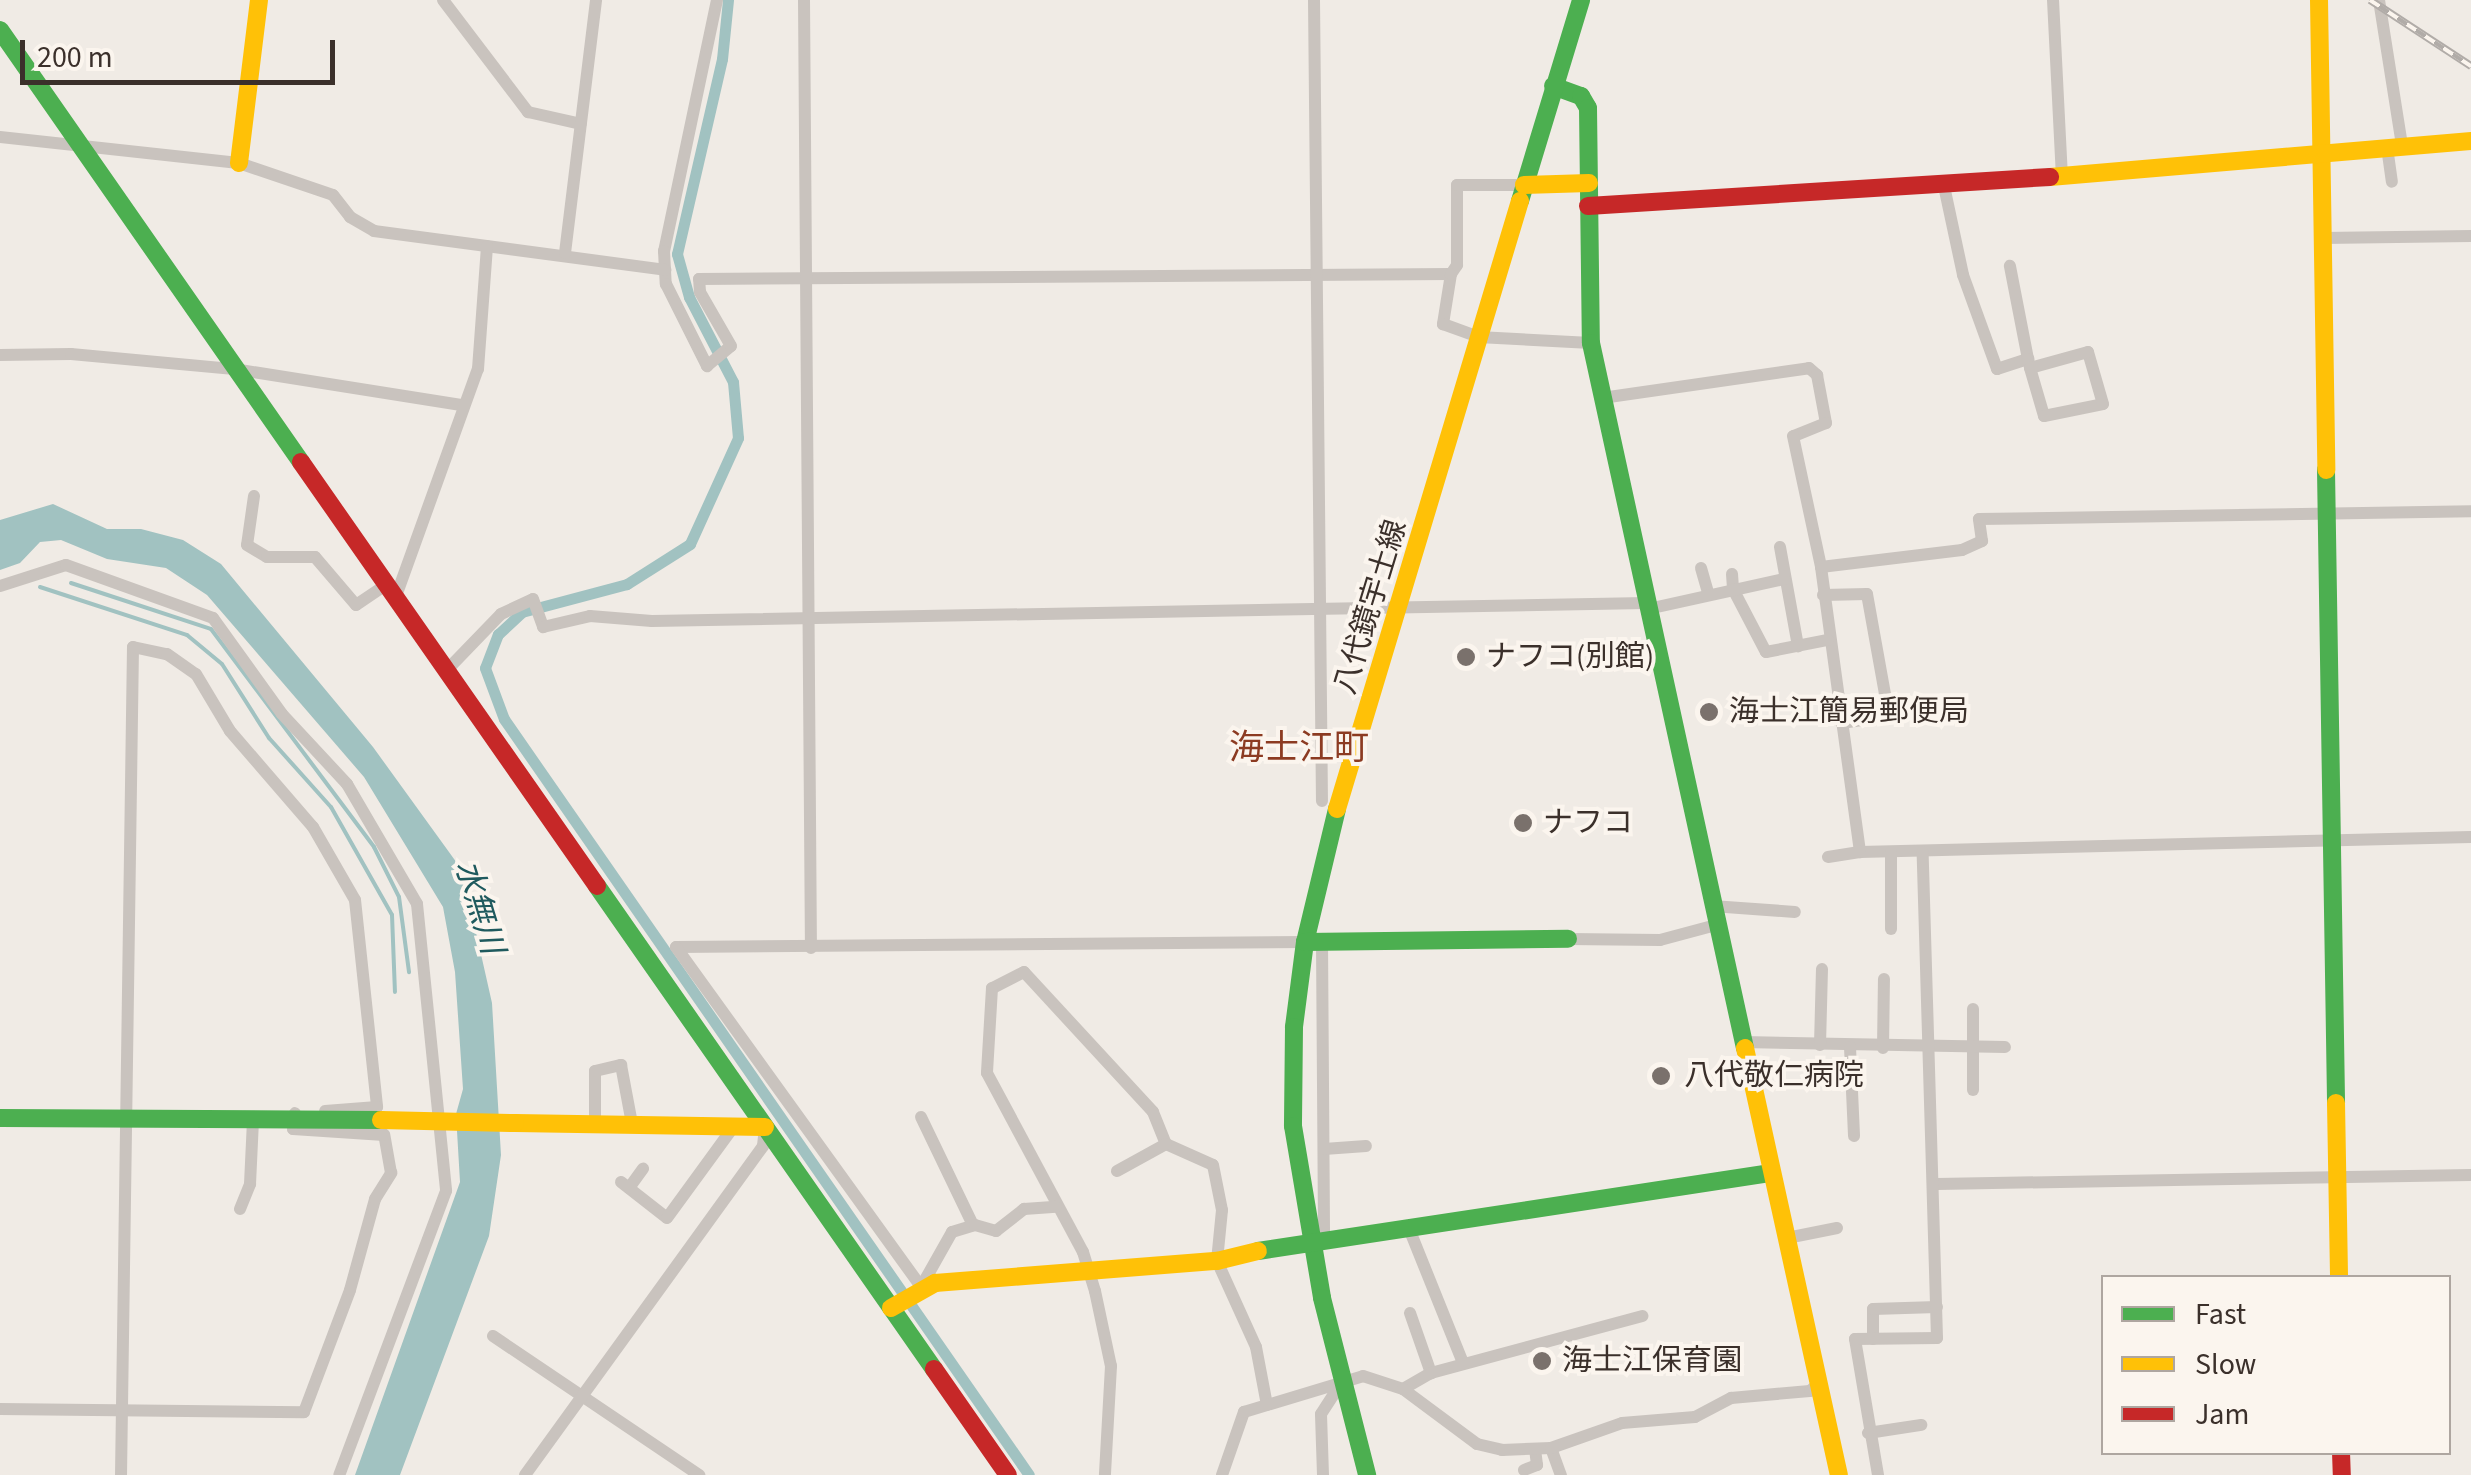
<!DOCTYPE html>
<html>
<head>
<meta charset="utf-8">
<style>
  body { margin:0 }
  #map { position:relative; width:2471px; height:1475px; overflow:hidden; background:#f0ebe5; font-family:"Source Sans 3","Noto Sans JP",sans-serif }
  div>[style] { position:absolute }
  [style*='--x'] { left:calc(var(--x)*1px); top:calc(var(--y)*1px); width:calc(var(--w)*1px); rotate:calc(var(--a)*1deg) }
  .water>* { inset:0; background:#a1c2c1 }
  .stream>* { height:4px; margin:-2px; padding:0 2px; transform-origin:2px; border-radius:2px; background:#a1c2c1 }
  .canal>* { height:11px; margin:-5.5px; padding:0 5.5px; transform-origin:5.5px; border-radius:5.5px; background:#a1c2c1 }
  .street>* { height:12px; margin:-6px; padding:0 6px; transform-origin:6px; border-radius:6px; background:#c9c3be }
  .fast>* { height:18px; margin:-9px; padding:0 9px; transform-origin:9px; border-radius:9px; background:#4caf50 }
  .slow>* { height:18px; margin:-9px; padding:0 9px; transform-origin:9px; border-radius:9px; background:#ffc107 }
  .jam>* { height:18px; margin:-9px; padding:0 9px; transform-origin:9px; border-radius:9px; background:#c62828 }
  .rail>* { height:8px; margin-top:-4px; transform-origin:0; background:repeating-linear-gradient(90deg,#fbf5ee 0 11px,#b1aca8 0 22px); box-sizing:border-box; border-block:2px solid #b1aca8 }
  .slow-bridge>* { height:18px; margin:-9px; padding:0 9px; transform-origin:9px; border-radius:9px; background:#ffc107 }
  .dots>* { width:28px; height:28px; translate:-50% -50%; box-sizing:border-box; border:5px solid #fbf5ee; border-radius:50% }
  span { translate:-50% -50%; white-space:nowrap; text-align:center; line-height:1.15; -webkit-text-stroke:8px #fbf5ee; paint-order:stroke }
  .street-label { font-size:30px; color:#3b302b }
  .poi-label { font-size:30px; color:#3b302b }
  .left { translate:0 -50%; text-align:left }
  .water-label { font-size:32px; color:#1f5a5e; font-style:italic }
  .quarter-label { font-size:35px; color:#8c3b22 }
  .legend { position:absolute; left:2101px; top:1275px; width:350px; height:180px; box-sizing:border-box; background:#fbf5ee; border:2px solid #aea6a0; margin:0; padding:12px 18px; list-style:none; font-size:30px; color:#3b302b }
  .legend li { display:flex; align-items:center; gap:20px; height:50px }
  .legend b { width:50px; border:2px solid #aea6a0 }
  .scale { position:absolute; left:20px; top:40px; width:315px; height:45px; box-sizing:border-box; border:5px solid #3b302b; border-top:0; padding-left:12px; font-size:30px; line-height:35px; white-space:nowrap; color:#3b302b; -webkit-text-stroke:8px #fbf5ee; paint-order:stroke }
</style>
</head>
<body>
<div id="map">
  <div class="water">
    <div style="clip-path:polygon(53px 504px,107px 529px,141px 529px,183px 540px,221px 564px,373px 747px,462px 870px,492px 1003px,501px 1155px,489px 1236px,400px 1475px,355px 1475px,460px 1182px,456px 1114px,463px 1089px,455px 972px,443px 907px,364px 777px,207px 595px,166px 568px,107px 559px,61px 540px,40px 542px,20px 563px,0 570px,0 520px)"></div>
  </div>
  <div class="stream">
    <div style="--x:71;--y:583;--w:147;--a:18.2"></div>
    <div style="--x:211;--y:629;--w:272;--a:53.2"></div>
    <div style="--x:374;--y:847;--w:56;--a:63.4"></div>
    <div style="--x:399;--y:897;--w:76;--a:82.4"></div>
    <div style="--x:40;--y:587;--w:155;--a:18.1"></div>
    <div style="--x:187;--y:635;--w:45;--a:39.6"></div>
    <div style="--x:222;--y:664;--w:88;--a:57.6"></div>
    <div style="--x:269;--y:738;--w:93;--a:48.1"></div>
    <div style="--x:331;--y:807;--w:124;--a:60.5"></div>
    <div style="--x:392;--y:915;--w:77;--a:87.8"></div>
  </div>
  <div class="canal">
    <div style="--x:728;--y:0;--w:59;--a:95.8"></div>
    <div style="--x:722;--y:59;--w:200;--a:103"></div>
    <div style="--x:677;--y:254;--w:45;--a:74.4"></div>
    <div style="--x:689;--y:297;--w:96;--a:62.6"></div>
    <div style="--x:733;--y:382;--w:56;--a:84.9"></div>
    <div style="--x:738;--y:438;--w:116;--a:114.4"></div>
    <div style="--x:690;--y:544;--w:75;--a:147.6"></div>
    <div style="--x:627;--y:584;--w:109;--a:165.1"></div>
    <div style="--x:522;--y:612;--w:33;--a:137"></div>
    <div style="--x:498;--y:634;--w:36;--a:111"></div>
    <div style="--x:485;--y:668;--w:54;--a:69.6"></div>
    <div style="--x:504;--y:719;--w:920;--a:55.22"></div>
  </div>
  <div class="street">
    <div style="--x:443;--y:0;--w:141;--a:52.8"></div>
    <div style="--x:528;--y:112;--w:54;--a:12.8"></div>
    <div style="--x:717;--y:0;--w:257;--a:101.9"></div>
    <div style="--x:664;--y:251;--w:33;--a:87"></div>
    <div style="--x:666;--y:284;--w:92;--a:63.4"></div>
    <div style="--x:707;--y:366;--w:31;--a:-40"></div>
    <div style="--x:731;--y:346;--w:62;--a:-119.9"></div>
    <div style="--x:700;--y:292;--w:13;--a:-94"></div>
    <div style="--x:699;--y:279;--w:752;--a:-0.38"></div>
    <div style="--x:1451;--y:274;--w:51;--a:99.1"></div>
    <div style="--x:1443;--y:324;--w:37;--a:20"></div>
    <div style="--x:1478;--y:337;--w:113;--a:3"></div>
    <div style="--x:804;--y:0;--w:948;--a:89.58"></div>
    <div style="--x:1314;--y:0;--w:801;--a:89.43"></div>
    <div style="--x:2053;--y:0;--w:176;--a:87.1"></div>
    <div style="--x:2379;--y:0;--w:148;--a:81"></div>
    <div style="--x:0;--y:137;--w:240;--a:6.2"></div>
    <div style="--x:239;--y:163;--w:99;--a:18.8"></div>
    <div style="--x:333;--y:195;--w:28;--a:52"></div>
    <div style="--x:350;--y:217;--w:28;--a:30"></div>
    <div style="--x:374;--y:231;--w:294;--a:7.6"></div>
    <div style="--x:2387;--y:147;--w:35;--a:82"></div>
    <div style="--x:1944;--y:186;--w:91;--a:77.9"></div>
    <div style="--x:1963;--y:275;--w:100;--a:70.1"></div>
    <div style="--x:1997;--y:369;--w:33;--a:-18"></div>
    <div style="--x:2028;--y:359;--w:95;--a:-101"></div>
    <div style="--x:2323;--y:238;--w:148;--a:-0.8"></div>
    <div style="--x:565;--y:253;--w:255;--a:-83"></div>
    <div style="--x:1451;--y:274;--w:11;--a:-56"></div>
    <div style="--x:1457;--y:265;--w:80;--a:-90"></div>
    <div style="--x:1457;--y:185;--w:67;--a:0"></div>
    <div style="--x:0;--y:355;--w:71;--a:-0.8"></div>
    <div style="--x:71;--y:354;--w:164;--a:5.3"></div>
    <div style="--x:234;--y:369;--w:230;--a:9"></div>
    <div style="--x:2028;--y:359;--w:9;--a:77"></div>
    <div style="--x:2030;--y:368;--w:50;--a:73.7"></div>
    <div style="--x:2044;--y:416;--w:60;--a:-11.5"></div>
    <div style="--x:2103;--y:404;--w:54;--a:-106.1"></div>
    <div style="--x:2088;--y:352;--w:60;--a:164.6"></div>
    <div style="--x:1602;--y:398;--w:209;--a:-8.2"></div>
    <div style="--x:1809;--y:368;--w:11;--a:41"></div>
    <div style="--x:1817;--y:375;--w:49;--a:79.4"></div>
    <div style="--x:1826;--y:423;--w:35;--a:158"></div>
    <div style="--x:1793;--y:436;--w:134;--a:77.9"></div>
    <div style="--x:1821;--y:567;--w:288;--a:82.2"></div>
    <div style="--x:1860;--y:852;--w:611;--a:-1.41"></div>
    <div style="--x:254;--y:496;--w:49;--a:98.1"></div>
    <div style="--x:247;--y:545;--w:23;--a:31"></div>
    <div style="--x:267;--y:557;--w:48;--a:0"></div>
    <div style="--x:315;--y:557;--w:63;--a:49.5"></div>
    <div style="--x:356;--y:605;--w:36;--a:-34"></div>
    <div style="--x:1780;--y:547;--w:101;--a:79.7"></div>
    <div style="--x:1821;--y:567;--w:142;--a:-6.9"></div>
    <div style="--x:1962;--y:550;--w:22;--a:-24"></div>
    <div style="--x:1982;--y:541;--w:22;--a:-98"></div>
    <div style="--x:1979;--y:519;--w:492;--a:-0.9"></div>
    <div style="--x:1701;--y:568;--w:26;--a:74"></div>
    <div style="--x:1732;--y:574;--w:15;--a:86"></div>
    <div style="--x:1733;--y:589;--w:71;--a:62.4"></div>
    <div style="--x:1766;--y:652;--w:63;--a:-11"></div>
    <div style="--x:0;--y:586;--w:69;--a:-17.7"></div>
    <div style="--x:66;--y:565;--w:156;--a:19.8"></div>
    <div style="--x:213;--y:618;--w:118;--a:54.3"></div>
    <div style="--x:282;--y:714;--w:96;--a:47.1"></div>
    <div style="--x:347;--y:784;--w:139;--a:59.7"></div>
    <div style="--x:417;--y:904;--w:288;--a:84.2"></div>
    <div style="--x:446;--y:1191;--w:303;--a:110.6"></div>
    <div style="--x:1823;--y:595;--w:44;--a:-1.3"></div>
    <div style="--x:1867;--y:594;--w:124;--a:79.8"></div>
    <div style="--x:1889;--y:716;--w:48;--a:171.5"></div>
    <div style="--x:395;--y:599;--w:245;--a:-70.2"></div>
    <div style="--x:478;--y:369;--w:123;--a:-85.8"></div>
    <div style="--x:1648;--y:609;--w:140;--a:-12.4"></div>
    <div style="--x:446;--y:671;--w:79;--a:-46"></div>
    <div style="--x:501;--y:614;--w:35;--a:-25"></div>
    <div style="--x:533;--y:599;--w:30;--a:70"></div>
    <div style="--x:543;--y:627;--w:48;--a:-13.2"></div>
    <div style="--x:590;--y:616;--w:62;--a:4.6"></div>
    <div style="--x:652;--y:621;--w:994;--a:-1.04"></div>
    <div style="--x:1891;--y:852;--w:77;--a:90"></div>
    <div style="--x:1828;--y:857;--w:32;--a:-9"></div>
    <div style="--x:1712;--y:906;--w:83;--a:4.1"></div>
    <div style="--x:1568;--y:939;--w:92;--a:0.6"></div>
    <div style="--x:1660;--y:940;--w:58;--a:-15"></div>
    <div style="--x:1322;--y:942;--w:296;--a:89.6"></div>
    <div style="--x:676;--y:947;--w:629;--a:-0.46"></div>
    <div style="--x:676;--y:947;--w:419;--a:54.2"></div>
    <div style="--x:1024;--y:972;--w:36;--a:153"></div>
    <div style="--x:992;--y:988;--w:85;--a:93.4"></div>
    <div style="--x:987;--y:1073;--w:203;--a:61.8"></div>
    <div style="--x:1083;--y:1252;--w:41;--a:72.9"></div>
    <div style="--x:1095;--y:1291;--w:77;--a:78"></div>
    <div style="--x:1111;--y:1366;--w:109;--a:93.2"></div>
    <div style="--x:1024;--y:972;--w:190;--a:47.3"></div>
    <div style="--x:1153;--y:1112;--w:35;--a:68"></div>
    <div style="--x:1166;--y:1144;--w:51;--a:24.1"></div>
    <div style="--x:1213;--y:1165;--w:46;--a:78.7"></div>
    <div style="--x:1222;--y:1210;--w:51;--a:95.6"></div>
    <div style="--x:1217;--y:1261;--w:94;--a:65.6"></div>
    <div style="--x:1256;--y:1347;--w:59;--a:79.3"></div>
    <div style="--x:1973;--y:1009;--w:81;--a:90"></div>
    <div style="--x:1742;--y:1042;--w:263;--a:1.1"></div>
    <div style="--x:1820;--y:1045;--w:76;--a:-88.5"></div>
    <div style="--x:1850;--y:1047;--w:89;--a:87.4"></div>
    <div style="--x:1883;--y:1048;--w:69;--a:-89.2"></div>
    <div style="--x:921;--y:1117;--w:120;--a:64.3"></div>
    <div style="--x:595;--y:1123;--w:52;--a:-90"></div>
    <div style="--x:595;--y:1071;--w:27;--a:-13"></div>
    <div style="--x:621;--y:1065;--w:60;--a:79.4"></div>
    <div style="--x:1324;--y:1149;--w:42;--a:-4.1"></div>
    <div style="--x:1117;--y:1171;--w:56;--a:-28.9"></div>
    <div style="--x:621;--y:1182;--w:58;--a:38"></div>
    <div style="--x:667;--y:1218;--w:114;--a:-53.9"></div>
    <div style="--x:1937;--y:1184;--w:534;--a:-0.97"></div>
    <div style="--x:629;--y:1188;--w:24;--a:-54"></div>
    <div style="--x:240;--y:1209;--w:27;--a:-68"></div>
    <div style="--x:250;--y:1184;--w:64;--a:-87.3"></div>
    <div style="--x:1410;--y:1231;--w:142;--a:68.1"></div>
    <div style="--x:1787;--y:1238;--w:51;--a:-11.3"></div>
    <div style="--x:921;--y:1287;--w:63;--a:-60.6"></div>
    <div style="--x:952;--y:1232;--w:24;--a:-17"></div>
    <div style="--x:975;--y:1225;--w:22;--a:16"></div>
    <div style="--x:996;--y:1231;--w:36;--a:-38"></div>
    <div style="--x:1024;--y:1209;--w:32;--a:-4"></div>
    <div style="--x:1410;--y:1313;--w:64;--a:70.7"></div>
    <div style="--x:493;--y:1336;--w:249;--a:34"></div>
    <div style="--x:1873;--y:1339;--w:30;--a:-90"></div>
    <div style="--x:1873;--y:1309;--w:64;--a:-1.8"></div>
    <div style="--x:1403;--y:1389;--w:32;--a:-30"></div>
    <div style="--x:1431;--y:1373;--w:219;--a:-15.1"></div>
    <div style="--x:0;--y:1409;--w:304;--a:0.6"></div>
    <div style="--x:304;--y:1412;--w:130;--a:-69.3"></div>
    <div style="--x:350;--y:1290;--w:94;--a:-74.6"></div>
    <div style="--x:375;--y:1199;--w:31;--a:-58"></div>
    <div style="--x:391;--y:1173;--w:39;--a:-100"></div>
    <div style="--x:384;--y:1135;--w:91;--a:-176.2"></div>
    <div style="--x:293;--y:1129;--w:16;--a:-83"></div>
    <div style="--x:1868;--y:1433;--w:54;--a:-8.6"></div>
    <div style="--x:1551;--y:1448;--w:29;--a:70"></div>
    <div style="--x:1524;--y:1470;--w:14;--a:-21"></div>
    <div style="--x:1537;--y:1465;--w:16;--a:-97"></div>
    <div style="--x:121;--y:1475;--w:828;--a:-89.17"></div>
    <div style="--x:133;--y:647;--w:35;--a:12"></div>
    <div style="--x:167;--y:654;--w:35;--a:35"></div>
    <div style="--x:196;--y:674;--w:66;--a:59.2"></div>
    <div style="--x:230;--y:731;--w:127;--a:49.2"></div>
    <div style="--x:313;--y:827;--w:84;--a:60.1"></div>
    <div style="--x:355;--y:900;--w:208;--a:83.9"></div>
    <div style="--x:377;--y:1107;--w:52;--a:175.6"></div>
    <div style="--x:525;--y:1475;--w:406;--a:-54.1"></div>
    <div style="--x:763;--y:1146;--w:19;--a:-84"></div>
    <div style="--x:1222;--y:1475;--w:67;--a:-70.8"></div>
    <div style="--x:1244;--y:1412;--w:124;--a:-16.8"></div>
    <div style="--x:1363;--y:1376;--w:42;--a:18"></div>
    <div style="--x:1403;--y:1389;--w:92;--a:36.6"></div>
    <div style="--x:1477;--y:1444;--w:26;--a:13"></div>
    <div style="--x:1502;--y:1450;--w:49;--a:-2.3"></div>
    <div style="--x:1551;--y:1448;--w:75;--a:-19.4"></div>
    <div style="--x:1622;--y:1423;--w:73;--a:-4.7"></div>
    <div style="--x:1695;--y:1417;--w:41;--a:-27.8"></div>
    <div style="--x:1731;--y:1398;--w:79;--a:-5.1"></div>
    <div style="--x:1810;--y:1391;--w:12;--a:-42"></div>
    <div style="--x:1323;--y:1475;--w:61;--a:-91.9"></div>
    <div style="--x:1321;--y:1414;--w:38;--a:-57"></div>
    <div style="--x:1878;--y:1475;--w:138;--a:-99.6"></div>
    <div style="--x:1855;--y:1339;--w:82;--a:-0.7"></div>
    <div style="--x:1937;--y:1338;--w:486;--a:-91.7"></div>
  </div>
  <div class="fast">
    <div style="--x:0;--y:30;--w:527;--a:55.13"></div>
    <div style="--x:1553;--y:86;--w:30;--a:20"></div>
    <div style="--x:1581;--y:96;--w:14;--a:60"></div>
    <div style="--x:1588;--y:108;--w:235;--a:89.3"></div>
    <div style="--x:1591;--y:343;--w:722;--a:77.68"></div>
    <div style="--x:1520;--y:201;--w:210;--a:-73.1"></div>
    <div style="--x:2326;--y:470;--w:633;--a:89.09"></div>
    <div style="--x:1337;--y:809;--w:137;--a:103.5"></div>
    <div style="--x:1305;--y:942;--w:86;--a:97.4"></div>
    <div style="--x:1294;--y:1027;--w:99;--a:90.6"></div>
    <div style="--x:1293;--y:1126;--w:174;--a:80.4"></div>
    <div style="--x:1322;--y:1298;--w:183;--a:75.7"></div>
    <div style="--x:597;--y:886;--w:589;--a:55.1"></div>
    <div style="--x:1305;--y:942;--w:263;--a:-0.7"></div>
    <div style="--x:0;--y:1118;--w:381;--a:0.3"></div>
    <div style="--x:1258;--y:1251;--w:519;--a:-8.65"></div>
  </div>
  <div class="slow">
    <div style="--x:2319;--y:0;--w:470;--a:89.1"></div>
    <div style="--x:239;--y:163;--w:164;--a:-83"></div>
    <div style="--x:2050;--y:177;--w:423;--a:-4.9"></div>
    <div style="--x:1524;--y:185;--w:65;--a:-1.8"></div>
    <div style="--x:1337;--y:809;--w:635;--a:-73.25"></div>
    <div style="--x:1745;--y:1048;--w:437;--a:77.6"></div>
    <div style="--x:2336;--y:1103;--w:175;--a:89"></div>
    <div style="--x:515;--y:1123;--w:250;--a:0.9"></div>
    <div style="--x:891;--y:1308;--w:51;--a:-29.6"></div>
    <div style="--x:935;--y:1283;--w:283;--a:-4.5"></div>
    <div style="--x:1217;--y:1261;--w:42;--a:-13.7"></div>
  </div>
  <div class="jam">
    <div style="--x:1588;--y:206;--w:463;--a:-3.6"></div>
    <div style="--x:301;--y:462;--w:517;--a:55.08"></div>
    <div style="--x:934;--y:1369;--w:129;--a:55.1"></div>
    <div style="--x:2341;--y:1452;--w:23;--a:88"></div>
  </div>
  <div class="rail">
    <div style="--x:2370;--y:0;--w:121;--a:33.2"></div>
  </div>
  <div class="slow-bridge">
    <div style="--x:381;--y:1120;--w:134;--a:1.3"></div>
  </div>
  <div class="dots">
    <div style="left:1466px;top:657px;background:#7a716c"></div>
    <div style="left:1709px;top:712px;background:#7a716c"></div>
    <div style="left:1523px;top:823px;background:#7a716c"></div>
    <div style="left:1661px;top:1076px;background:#7a716c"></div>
    <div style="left:1542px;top:1361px;background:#7a716c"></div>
  </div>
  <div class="street-label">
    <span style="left:1371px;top:607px;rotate:-73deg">八代鏡宇土線</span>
  </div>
  <div class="poi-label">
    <span class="left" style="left:1486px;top:657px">ナフコ(別館)</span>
    <span class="left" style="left:1729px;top:712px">海士江簡易郵便局</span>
    <span class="left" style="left:1543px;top:823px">ナフコ</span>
    <span class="left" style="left:1684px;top:1076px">八代敬仁病院</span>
    <span class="left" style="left:1562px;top:1361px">海士江保育園</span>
  </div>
  <div class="water-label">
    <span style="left:479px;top:907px;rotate:73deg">水無川</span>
  </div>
  <div class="quarter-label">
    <span style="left:1299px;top:748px">海士江町</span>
  </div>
  <ul class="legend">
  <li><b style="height:12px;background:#4caf50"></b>Fast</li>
  <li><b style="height:12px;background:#ffc107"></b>Slow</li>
  <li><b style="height:12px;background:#c62828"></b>Jam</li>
  </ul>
  <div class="scale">200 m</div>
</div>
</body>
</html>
